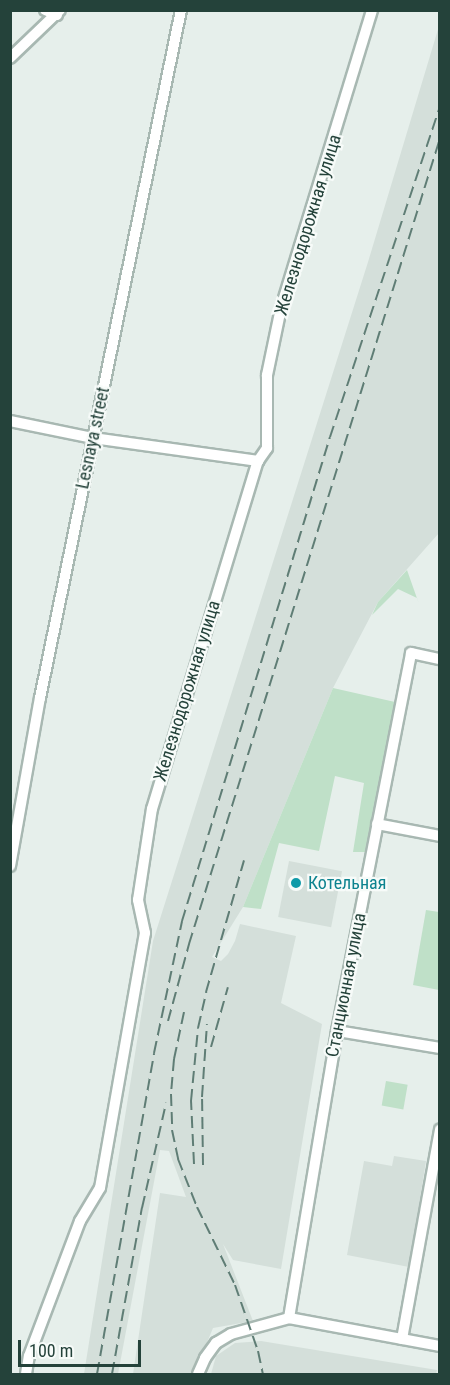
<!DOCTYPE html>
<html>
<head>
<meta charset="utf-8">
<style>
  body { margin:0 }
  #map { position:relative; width:450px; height:1385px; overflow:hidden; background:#e6efeb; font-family:"Roboto Condensed",sans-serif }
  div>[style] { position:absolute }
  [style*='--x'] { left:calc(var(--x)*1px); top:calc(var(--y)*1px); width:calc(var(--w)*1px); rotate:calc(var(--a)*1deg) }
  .built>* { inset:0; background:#d4dfda; transform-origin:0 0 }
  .green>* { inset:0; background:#bfe0c8; transform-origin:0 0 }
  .roads { filter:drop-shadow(2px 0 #a8b8b2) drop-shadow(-2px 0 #a8b8b2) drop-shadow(0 2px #a8b8b2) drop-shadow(0 -2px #a8b8b2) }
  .minor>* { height:10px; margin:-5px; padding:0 5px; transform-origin:5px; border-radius:5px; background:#fff }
  .rail>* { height:2px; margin-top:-1px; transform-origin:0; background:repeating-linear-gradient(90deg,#5f7d75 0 12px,transparent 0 18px) }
  .dots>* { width:16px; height:16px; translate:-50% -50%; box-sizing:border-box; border:3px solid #f7fbf9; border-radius:50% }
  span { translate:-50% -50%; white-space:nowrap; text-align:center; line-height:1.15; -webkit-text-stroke:4.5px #f7fbf9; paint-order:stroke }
  .street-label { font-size:18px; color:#24423a }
  .culture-label { font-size:18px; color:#0d838f }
  .left { translate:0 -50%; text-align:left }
  .frame { position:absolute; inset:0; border:12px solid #24423a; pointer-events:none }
  .scale { position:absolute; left:18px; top:1340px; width:123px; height:27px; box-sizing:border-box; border:3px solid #24423a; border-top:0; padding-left:8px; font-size:18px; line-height:21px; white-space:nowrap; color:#24423a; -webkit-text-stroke:4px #f7fbf9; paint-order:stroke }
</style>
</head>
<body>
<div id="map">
  <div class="built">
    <div style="clip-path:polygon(439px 26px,439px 533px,378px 602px,333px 688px,243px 907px,212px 957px,221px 961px,228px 954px,235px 941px,240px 924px,296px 936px,281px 1003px,322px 1024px,281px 1269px,233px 1260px,223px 1244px,253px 1321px,213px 1328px,194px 1374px,133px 1374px,160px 1193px,186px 1197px,169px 1151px,160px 1150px,118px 1374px,84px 1374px,153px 941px,368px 262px)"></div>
    <div style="left:289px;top:861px;width:54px;height:57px;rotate:11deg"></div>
    <div style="clip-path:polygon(394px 1156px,426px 1161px,409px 1267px,347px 1255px,364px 1161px,392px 1166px)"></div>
    <div style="clip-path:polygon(261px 1341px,437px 1370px,436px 1374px,211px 1374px,216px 1356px,235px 1343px)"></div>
  </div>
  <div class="green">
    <div style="clip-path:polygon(407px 570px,419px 604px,417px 598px,398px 589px,372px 615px,378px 602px)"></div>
    <div style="clip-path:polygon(333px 688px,395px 702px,365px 852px,353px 852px,364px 783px,335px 776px,319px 851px,279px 843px,261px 909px,243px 907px)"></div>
    <div style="clip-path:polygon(426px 910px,439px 912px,439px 990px,413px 985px)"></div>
    <div style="left:386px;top:1081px;width:22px;height:25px;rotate:10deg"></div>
  </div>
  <div class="roads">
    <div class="minor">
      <div style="--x:45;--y:10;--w:13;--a:23"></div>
      <div style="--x:10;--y:58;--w:69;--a:-43.8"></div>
      <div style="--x:10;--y:421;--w:85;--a:11.6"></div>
      <div style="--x:93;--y:438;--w:167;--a:7.9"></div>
      <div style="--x:377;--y:824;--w:64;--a:10.8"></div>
      <div style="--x:10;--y:866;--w:171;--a:-79.9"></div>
      <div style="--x:40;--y:698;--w:702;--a:-78.42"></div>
      <div style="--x:337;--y:1031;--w:104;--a:9.4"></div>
      <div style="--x:289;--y:1318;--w:291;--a:-80.5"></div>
      <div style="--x:337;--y:1031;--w:385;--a:-78.9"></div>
      <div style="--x:411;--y:653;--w:30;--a:12"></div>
      <div style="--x:402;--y:1339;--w:213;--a:-79.7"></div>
      <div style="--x:26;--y:1374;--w:18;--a:-81"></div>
      <div style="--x:29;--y:1356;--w:144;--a:-69.3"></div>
      <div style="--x:80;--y:1221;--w:39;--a:-59"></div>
      <div style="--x:100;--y:1188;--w:259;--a:-80"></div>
      <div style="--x:145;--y:933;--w:34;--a:-102"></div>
      <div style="--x:138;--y:900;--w:92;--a:-81.3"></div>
      <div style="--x:152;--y:809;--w:364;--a:-73.1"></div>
      <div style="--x:258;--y:461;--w:16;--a:-55"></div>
      <div style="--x:267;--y:448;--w:73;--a:-90"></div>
      <div style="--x:267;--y:375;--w:68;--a:-78.2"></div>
      <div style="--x:281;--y:308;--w:312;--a:-73"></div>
      <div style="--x:198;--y:1374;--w:17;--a:-66"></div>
      <div style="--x:205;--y:1358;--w:19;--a:-54"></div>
      <div style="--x:216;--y:1343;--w:17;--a:-31"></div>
      <div style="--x:231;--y:1334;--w:60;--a:-15.4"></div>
      <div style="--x:289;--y:1318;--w:154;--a:10.5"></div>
    </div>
  </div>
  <div class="rail">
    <div style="--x:184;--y:1012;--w:48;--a:102"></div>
    <div style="--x:174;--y:1059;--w:35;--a:95"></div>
    <div style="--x:171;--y:1094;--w:36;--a:88"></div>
    <div style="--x:172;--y:1130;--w:30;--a:78"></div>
    <div style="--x:178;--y:1159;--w:52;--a:68.4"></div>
    <div style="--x:197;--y:1207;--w:87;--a:64"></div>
    <div style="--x:235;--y:1285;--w:70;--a:70.8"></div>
    <div style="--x:258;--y:1351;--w:24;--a:78"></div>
    <div style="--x:168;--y:1021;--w:80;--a:-74.7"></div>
    <div style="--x:189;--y:944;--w:844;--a:-72.7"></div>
    <div style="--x:211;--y:1047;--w:62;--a:-74.2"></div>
    <div style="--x:194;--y:1164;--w:63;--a:-92.7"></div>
    <div style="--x:191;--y:1101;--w:73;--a:-84.5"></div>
    <div style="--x:198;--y:1028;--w:37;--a:-77"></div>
    <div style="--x:206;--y:992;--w:137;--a:-73.9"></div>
    <div style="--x:203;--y:1165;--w:68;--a:-90.8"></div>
    <div style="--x:202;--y:1097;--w:73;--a:-86.1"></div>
    <div style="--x:97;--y:1374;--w:326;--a:-79.9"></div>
    <div style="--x:154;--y:1053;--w:135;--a:-78"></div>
    <div style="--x:182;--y:921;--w:506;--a:-73"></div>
    <div style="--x:330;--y:437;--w:348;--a:-71.6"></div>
    <div style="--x:112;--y:1374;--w:169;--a:-79.8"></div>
    <div style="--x:142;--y:1208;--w:108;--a:-77.1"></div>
  </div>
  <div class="dots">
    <div style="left:296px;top:883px;background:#0f9aa8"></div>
  </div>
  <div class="street-label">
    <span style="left:308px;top:225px;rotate:-73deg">Железнодорожная улица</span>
    <span style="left:93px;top:438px;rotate:-78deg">Lesnaya street</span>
    <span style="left:187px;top:691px;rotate:-73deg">Железнодорожная улица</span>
    <span style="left:346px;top:985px;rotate:-79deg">Станционная улица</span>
  </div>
  <div class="culture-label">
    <span class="left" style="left:308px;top:883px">Котельная</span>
  </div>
  <div class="frame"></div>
  <div class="scale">100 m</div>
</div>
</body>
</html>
